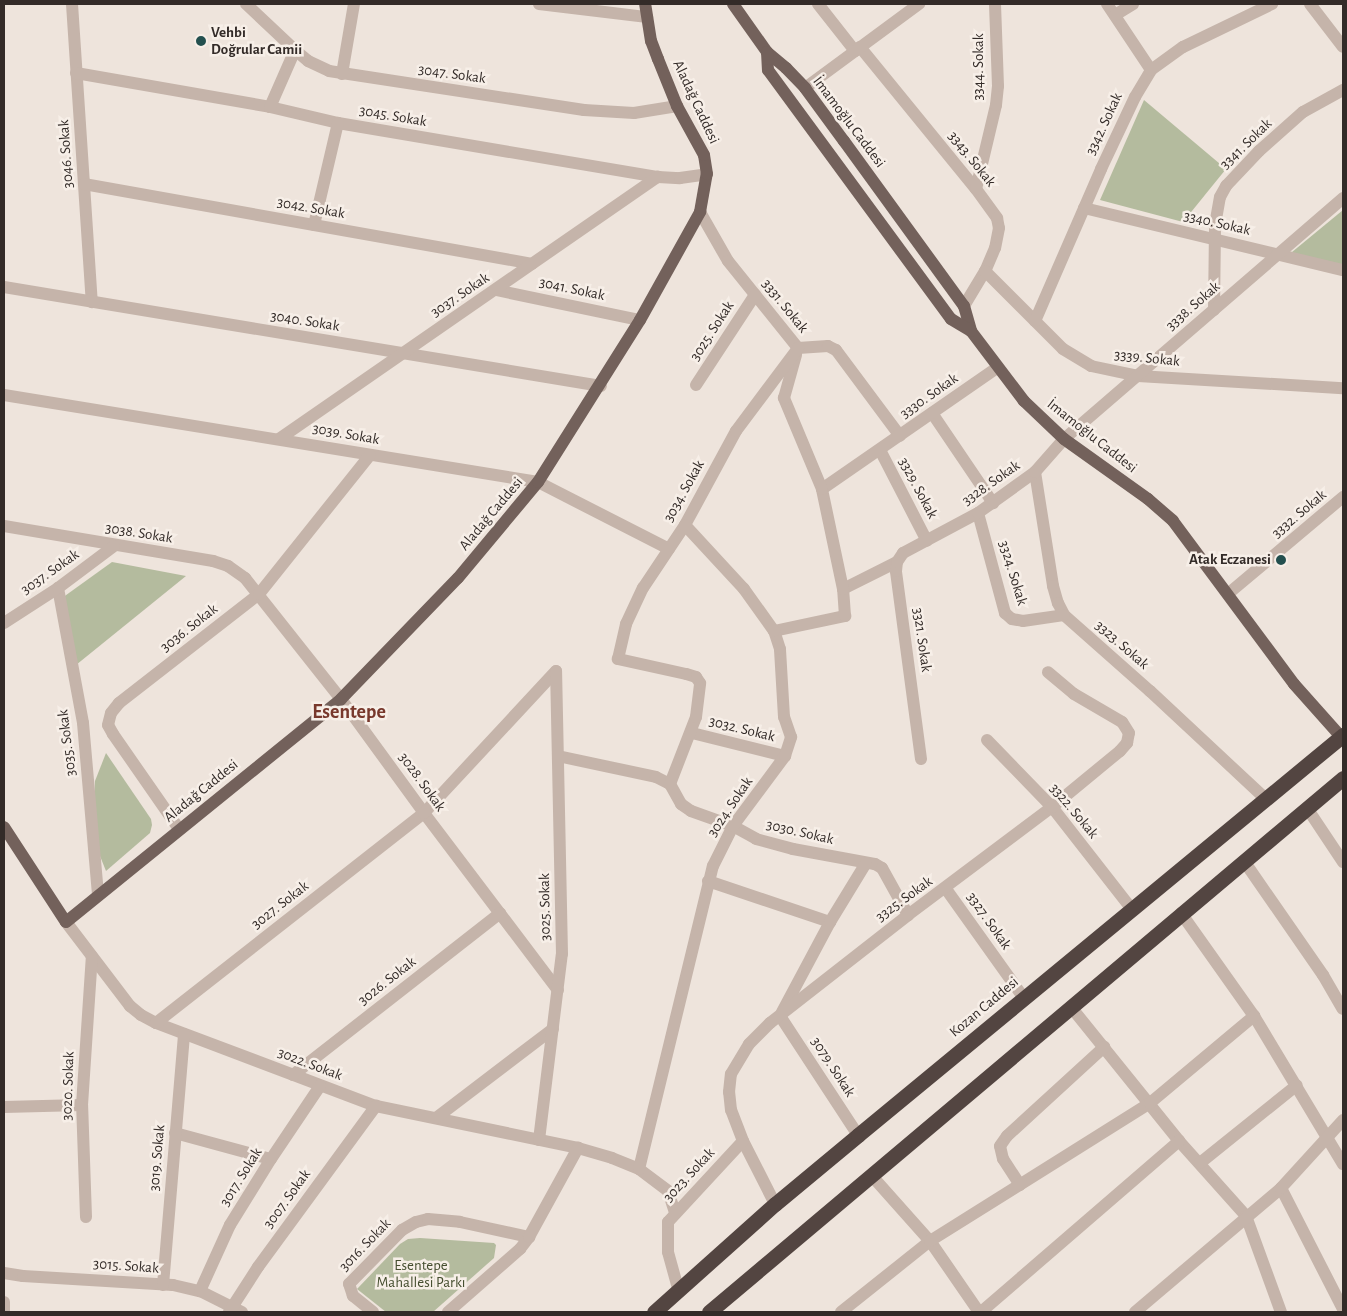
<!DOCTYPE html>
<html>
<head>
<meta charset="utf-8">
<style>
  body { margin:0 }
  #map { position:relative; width:1347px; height:1316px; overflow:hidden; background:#eee4dc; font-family:"Alegreya Sans",sans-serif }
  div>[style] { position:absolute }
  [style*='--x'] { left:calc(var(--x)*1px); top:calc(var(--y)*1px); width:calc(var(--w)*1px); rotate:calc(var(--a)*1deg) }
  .green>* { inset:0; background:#b4bb9e }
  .minor>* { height:12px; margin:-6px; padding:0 6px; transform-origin:6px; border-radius:6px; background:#c5b4aa }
  .major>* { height:12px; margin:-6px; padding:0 6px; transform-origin:6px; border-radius:6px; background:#73615b }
  .highway>* { height:15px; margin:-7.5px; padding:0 7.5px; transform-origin:7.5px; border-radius:7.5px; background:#534541 }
  .dots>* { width:14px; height:14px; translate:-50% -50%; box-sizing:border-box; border:2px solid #f7efe8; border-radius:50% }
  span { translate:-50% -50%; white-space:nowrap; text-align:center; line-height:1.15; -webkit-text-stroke:5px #f7efe8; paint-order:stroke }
  .poi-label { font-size:15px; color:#332b28; font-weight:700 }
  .left { translate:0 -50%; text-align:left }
  .right { translate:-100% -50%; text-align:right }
  .street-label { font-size:15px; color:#332b28 }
  .park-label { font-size:15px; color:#454e2f }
  .district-label { font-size:20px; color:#78382c; font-weight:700 }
  .frame { position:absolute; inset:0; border:5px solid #332b28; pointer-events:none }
</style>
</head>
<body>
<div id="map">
  <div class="green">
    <div style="clip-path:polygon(1144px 100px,1226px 169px,1183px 222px,1100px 200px)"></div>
    <div style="clip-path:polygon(1343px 210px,1343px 266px,1286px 257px)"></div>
    <div style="clip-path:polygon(112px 562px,186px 576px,76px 665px,62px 598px)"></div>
    <div style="clip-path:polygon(106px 753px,151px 819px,152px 825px,150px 833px,106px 871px,96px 846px,94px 810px,95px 781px)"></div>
    <div style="clip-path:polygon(420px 1238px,494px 1243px,496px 1245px,494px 1258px,433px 1312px,386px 1312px,357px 1289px,400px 1244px,408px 1239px)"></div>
  </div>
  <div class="minor">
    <div style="--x:72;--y:4;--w:299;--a:86.2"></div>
    <div style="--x:246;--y:4;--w:67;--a:43.2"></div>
    <div style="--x:295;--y:50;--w:17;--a:40"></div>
    <div style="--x:308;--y:61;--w:23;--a:25"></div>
    <div style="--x:329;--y:71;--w:258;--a:8.7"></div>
    <div style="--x:584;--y:110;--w:50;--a:3.4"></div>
    <div style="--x:634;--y:113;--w:44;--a:-9.2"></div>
    <div style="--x:539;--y:4;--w:109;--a:6.9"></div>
    <div style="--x:818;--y:4;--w:60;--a:51.8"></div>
    <div style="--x:1107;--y:4;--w:79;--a:56.3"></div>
    <div style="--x:1310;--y:4;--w:54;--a:52.5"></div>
    <div style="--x:1115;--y:15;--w:21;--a:-31"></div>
    <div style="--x:860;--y:47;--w:183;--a:50.8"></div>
    <div style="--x:976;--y:189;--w:36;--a:54"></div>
    <div style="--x:997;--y:218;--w:10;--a:79"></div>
    <div style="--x:999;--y:228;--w:20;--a:101"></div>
    <div style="--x:995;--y:248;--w:25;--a:113"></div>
    <div style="--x:985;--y:271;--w:41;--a:121"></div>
    <div style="--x:76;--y:73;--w:197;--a:9.9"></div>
    <div style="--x:270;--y:107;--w:70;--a:13.2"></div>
    <div style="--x:338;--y:123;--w:325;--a:9.6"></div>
    <div style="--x:658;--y:177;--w:22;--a:3"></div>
    <div style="--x:680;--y:178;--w:27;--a:-8"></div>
    <div style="--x:342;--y:74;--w:71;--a:-80.3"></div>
    <div style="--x:805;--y:88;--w:142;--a:-36.4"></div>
    <div style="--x:270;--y:107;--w:62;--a:-66.3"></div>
    <div style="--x:84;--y:184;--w:455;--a:10.1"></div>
    <div style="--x:976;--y:189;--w:86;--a:-76.6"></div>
    <div style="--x:996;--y:105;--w:19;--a:-84"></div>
    <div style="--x:998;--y:86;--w:82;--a:-92.1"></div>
    <div style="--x:1084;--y:208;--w:266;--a:13.5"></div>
    <div style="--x:700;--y:212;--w:56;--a:60.3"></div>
    <div style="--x:728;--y:261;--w:112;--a:51.2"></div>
    <div style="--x:798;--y:348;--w:30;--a:-4"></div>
    <div style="--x:828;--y:346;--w:9;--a:27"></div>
    <div style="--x:836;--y:350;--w:107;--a:53.3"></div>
    <div style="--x:314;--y:225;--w:105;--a:-76.8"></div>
    <div style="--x:985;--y:271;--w:110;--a:45"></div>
    <div style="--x:1063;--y:349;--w:33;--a:31"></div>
    <div style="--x:1091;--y:366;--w:48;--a:12"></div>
    <div style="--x:1138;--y:376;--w:205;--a:3.4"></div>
    <div style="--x:4;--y:287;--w:605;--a:9.42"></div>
    <div style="--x:496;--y:290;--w:147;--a:11.8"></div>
    <div style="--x:1214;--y:310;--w:85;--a:-89.3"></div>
    <div style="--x:1215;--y:225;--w:28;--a:-80"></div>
    <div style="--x:1220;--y:197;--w:13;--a:-61"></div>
    <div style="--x:1226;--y:186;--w:48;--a:-46.7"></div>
    <div style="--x:1259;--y:151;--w:59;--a:-41.6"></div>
    <div style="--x:1303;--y:112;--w:46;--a:-28.8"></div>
    <div style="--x:1035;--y:321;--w:166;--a:-66.5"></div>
    <div style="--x:1101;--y:169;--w:80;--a:-64.7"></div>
    <div style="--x:1135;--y:97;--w:31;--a:-59"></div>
    <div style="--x:1151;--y:70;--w:39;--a:-36"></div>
    <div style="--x:1183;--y:47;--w:99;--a:-25.8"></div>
    <div style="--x:696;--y:385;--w:108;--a:-56.8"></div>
    <div style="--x:4;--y:395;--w:541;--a:9.25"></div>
    <div style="--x:538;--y:482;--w:147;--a:27.1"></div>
    <div style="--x:932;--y:413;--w:109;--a:55.9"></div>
    <div style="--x:279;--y:439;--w:461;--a:-34.7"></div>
    <div style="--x:880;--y:450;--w:102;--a:62.7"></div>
    <div style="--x:1035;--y:472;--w:115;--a:81"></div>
    <div style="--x:1053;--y:586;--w:18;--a:74"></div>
    <div style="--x:1058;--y:603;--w:13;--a:63"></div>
    <div style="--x:1064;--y:615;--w:115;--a:41.5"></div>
    <div style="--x:1150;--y:691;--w:158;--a:43"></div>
    <div style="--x:822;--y:489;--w:213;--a:-34.7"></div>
    <div style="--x:978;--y:513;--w:104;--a:74.9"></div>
    <div style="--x:1005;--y:613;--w:9;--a:41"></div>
    <div style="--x:1012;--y:619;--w:11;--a:10"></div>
    <div style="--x:1023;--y:621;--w:41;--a:-8.3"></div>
    <div style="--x:4;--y:526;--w:212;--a:9.5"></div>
    <div style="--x:213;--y:561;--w:16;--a:18"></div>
    <div style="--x:228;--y:566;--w:21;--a:35"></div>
    <div style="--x:245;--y:578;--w:154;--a:51.6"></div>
    <div style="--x:341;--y:699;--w:141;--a:53.9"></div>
    <div style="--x:424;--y:813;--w:222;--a:52.9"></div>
    <div style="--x:58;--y:588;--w:137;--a:79.5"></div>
    <div style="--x:83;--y:723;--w:173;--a:85"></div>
    <div style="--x:843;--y:589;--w:60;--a:-26.6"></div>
    <div style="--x:1229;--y:593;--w:149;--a:-40.1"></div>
    <div style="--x:4;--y:623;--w:64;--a:-32.9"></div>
    <div style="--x:58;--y:588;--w:70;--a:-36.9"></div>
    <div style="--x:774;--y:631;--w:73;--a:-11.9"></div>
    <div style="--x:845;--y:616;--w:27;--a:-94"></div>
    <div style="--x:843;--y:589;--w:102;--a:-101.9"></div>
    <div style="--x:822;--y:489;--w:99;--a:-112.7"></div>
    <div style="--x:784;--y:398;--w:45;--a:-74.4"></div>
    <div style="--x:692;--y:733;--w:96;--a:13.9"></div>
    <div style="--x:987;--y:740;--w:93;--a:45.9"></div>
    <div style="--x:1052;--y:807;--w:128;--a:52"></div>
    <div style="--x:558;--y:756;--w:100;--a:12.1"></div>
    <div style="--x:656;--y:777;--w:16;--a:27"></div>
    <div style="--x:670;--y:784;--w:23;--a:61"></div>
    <div style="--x:681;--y:804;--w:12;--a:35"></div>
    <div style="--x:691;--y:811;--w:45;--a:19.7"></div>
    <div style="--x:733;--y:826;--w:26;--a:29"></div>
    <div style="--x:756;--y:839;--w:38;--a:15"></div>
    <div style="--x:793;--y:849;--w:83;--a:10.4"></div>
    <div style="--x:875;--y:864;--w:8;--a:30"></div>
    <div style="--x:882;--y:868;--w:54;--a:61"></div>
    <div style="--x:921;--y:759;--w:190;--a:-97.6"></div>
    <div style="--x:896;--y:571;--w:9;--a:-84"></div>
    <div style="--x:897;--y:562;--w:11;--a:-56"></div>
    <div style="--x:903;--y:553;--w:85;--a:-28.1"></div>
    <div style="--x:978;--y:513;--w:70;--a:-35.7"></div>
    <div style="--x:1035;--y:472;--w:44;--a:-48.7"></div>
    <div style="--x:1064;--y:439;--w:369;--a:-40.8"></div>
    <div style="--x:670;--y:784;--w:72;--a:-68.8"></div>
    <div style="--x:696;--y:717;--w:34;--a:-83"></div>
    <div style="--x:700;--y:683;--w:7;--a:-124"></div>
    <div style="--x:696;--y:677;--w:10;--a:-163"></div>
    <div style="--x:686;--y:674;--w:70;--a:-167.6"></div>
    <div style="--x:618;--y:659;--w:36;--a:-77"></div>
    <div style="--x:626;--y:624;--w:40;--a:-65"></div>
    <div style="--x:643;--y:588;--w:76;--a:-56.3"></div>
    <div style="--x:685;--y:525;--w:107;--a:-61.5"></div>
    <div style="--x:736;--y:431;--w:104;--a:-53.2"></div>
    <div style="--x:1307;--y:808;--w:65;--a:56.3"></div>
    <div style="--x:179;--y:829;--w:116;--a:-124.8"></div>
    <div style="--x:113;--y:734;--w:10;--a:-119"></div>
    <div style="--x:108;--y:725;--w:12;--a:-76"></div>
    <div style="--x:111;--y:713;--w:13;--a:-51"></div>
    <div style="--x:119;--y:703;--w:177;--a:-37.9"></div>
    <div style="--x:259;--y:594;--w:178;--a:-51.4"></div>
    <div style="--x:1244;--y:861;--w:139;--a:55.3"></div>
    <div style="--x:1323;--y:975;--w:39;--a:60"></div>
    <div style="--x:708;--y:881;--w:129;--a:18.6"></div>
    <div style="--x:946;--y:889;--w:133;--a:54.5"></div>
    <div style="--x:1181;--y:913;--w:126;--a:54.7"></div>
    <div style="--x:1254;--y:1016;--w:173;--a:59"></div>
    <div style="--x:66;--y:922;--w:106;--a:52.7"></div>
    <div style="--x:130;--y:1006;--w:14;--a:39"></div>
    <div style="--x:141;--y:1015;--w:17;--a:28"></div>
    <div style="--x:156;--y:1023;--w:235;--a:20.7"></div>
    <div style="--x:376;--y:1106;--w:206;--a:11.7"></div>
    <div style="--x:578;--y:1148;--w:35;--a:16"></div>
    <div style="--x:612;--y:1158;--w:29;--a:22"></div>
    <div style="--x:639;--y:1169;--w:36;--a:37"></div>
    <div style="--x:668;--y:1191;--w:23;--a:72"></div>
    <div style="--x:1071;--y:1007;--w:172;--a:51.1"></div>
    <div style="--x:1179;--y:1141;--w:101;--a:48.2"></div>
    <div style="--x:1246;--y:1216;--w:102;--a:70"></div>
    <div style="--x:782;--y:1012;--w:102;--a:-61.9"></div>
    <div style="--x:830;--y:922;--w:69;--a:-58.6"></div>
    <div style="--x:780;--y:1016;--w:142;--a:56.8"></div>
    <div style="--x:156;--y:1023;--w:340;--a:-38.1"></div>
    <div style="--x:424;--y:813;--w:194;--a:-47.1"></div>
    <div style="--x:293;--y:1075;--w:263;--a:-38"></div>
    <div style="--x:4;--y:1107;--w:78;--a:-1.5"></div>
    <div style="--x:436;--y:1118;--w:147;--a:-37.3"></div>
    <div style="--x:175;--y:1133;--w:99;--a:15.2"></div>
    <div style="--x:539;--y:1140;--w:187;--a:-83"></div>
    <div style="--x:562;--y:954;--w:283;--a:-91.2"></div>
    <div style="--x:1200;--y:1163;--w:124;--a:-38.8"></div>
    <div style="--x:639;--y:1169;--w:312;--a:-76.3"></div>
    <div style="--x:713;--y:866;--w:45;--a:-63.4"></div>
    <div style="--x:733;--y:826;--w:87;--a:-53.4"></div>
    <div style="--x:785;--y:756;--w:20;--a:-72"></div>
    <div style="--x:791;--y:737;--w:21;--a:-109"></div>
    <div style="--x:784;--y:717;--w:68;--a:-93.4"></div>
    <div style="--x:780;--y:649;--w:19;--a:-108"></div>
    <div style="--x:774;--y:631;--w:52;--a:-125.5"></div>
    <div style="--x:744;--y:589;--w:87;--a:-132.7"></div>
    <div style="--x:872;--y:1176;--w:87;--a:48.3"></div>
    <div style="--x:930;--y:1241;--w:86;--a:55.4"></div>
    <div style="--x:1020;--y:1185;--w:31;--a:-123"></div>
    <div style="--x:1003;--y:1159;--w:13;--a:-103"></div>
    <div style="--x:1000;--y:1146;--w:12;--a:-55"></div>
    <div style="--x:1007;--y:1136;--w:132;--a:-42.5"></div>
    <div style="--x:1281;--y:1188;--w:136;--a:62.9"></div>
    <div style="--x:775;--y:1204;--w:71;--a:-116.9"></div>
    <div style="--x:743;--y:1141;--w:33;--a:-111"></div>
    <div style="--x:731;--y:1110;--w:18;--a:-96"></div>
    <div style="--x:729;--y:1092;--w:18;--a:-84"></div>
    <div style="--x:731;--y:1074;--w:35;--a:-59"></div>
    <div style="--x:749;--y:1044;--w:30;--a:-45"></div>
    <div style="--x:770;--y:1023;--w:175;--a:-38"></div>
    <div style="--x:908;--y:915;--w:180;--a:-36.9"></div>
    <div style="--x:1052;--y:807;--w:88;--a:-39.5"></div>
    <div style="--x:1120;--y:751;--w:11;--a:-49"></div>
    <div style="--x:1127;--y:743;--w:10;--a:-79"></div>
    <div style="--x:1129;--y:733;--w:13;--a:-122"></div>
    <div style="--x:1122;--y:722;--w:56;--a:-149.7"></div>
    <div style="--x:1074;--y:694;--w:34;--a:-140"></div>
    <div style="--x:86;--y:1217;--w:112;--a:-92"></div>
    <div style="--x:82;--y:1105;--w:149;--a:-86.2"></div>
    <div style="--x:4;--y:1273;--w:19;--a:9"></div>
    <div style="--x:23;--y:1276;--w:150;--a:3.4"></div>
    <div style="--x:173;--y:1285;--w:28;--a:13"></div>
    <div style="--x:200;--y:1291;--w:47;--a:26.6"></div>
    <div style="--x:163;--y:1285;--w:252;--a:-85.2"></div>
    <div style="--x:200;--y:1291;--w:72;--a:-65.6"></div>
    <div style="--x:230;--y:1225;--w:78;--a:-58.2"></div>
    <div style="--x:271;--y:1159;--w:88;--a:-56.1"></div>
    <div style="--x:679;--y:1292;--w:41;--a:-105.4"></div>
    <div style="--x:668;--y:1252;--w:30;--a:-90"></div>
    <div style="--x:668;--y:1222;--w:110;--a:-47.2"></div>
    <div style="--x:4;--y:1302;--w:10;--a:90"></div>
    <div style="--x:229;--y:1312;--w:54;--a:-57.2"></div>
    <div style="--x:258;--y:1267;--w:200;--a:-53.8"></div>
    <div style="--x:373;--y:1312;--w:26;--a:-141"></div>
    <div style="--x:353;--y:1296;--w:13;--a:-108"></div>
    <div style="--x:349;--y:1284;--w:76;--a:-45.5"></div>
    <div style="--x:402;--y:1230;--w:16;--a:-30"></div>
    <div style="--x:416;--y:1222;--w:12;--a:-14"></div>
    <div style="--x:428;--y:1219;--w:32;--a:5"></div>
    <div style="--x:460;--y:1222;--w:71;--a:12.3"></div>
    <div style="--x:448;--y:1312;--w:96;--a:-41.2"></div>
    <div style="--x:520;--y:1249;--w:15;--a:-53"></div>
    <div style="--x:529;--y:1237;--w:102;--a:-61.2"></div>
    <div style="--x:841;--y:1312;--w:114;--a:-38.6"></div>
    <div style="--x:930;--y:1241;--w:260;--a:-32.1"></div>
    <div style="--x:1150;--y:1103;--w:136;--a:-39.9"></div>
    <div style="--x:981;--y:1312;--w:262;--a:-40.8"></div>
    <div style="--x:1135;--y:1312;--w:192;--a:-40.3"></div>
    <div style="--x:1281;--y:1188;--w:92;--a:-47.6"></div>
  </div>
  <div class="major">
    <div style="--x:733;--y:4;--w:59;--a:54.7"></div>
    <div style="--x:767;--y:52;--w:25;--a:40"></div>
    <div style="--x:786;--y:68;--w:28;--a:46"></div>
    <div style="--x:805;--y:88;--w:66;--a:53.7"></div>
    <div style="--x:844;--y:141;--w:204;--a:54"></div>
    <div style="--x:964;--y:306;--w:26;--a:74"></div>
    <div style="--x:971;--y:331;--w:88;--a:52.9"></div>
    <div style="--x:1024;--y:401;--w:55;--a:43.5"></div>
    <div style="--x:1064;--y:439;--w:103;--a:35.5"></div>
    <div style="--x:1148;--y:499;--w:33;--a:41"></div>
    <div style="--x:1173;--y:521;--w:203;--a:53.4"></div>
    <div style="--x:1294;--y:684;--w:74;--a:48.3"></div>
    <div style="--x:767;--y:52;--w:18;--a:87"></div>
    <div style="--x:768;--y:70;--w:309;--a:53.7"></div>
    <div style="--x:951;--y:319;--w:23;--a:31"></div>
    <div style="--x:4;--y:827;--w:113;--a:56.9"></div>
    <div style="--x:66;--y:922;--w:354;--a:-39"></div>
    <div style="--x:341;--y:699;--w:168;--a:-46"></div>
    <div style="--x:458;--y:578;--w:125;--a:-50.2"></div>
    <div style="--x:538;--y:482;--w:191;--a:-57.8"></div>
    <div style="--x:640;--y:320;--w:124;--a:-60.9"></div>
    <div style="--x:700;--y:212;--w:39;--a:-80"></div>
    <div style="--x:707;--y:174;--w:19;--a:-99"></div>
    <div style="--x:704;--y:155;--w:56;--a:-118.9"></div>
    <div style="--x:677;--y:106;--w:51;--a:-112"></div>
    <div style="--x:658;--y:59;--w:19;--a:-111"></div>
    <div style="--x:651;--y:41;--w:37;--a:-99"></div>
  </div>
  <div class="highway">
    <div style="--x:654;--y:1312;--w:162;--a:-41.8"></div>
    <div style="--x:775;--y:1204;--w:108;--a:-39.7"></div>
    <div style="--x:858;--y:1135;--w:629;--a:-39.51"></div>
    <div style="--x:709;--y:1312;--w:829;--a:-40.11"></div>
  </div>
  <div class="dots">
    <div style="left:201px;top:41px;background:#234f4e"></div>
    <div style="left:1281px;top:560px;background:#234f4e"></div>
  </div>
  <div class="poi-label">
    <span class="left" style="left:211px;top:41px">Vehbi<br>Doğrular Camii</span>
    <span class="right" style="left:1271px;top:560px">Atak Eczanesi</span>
  </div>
  <div class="street-label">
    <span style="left:979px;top:67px;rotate:-90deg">3344. Sokak</span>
    <span style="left:452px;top:74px;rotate:8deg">3047. Sokak</span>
    <span style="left:696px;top:102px;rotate:65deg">Aladağ Caddesi</span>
    <span style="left:393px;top:116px;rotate:10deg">3045. Sokak</span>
    <span style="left:849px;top:122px;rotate:53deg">İmamoğlu Caddesi</span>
    <span style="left:1104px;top:124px;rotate:-65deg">3342. Sokak</span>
    <span style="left:1246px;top:144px;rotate:-44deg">3341. Sokak</span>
    <span style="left:66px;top:154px;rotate:-94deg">3046. Sokak</span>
    <span style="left:972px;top:159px;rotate:51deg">3343. Sokak</span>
    <span style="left:311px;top:208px;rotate:10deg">3042. Sokak</span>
    <span style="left:1217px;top:223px;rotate:13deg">3340. Sokak</span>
    <span style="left:572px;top:289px;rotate:12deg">3041. Sokak</span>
    <span style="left:460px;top:295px;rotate:-34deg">3037. Sokak</span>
    <span style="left:785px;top:306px;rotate:51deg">3331. Sokak</span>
    <span style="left:1193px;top:306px;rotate:-41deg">3338. Sokak</span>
    <span style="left:305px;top:321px;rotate:9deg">3040. Sokak</span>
    <span style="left:712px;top:331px;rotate:-57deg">3025. Sokak</span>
    <span style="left:1147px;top:358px;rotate:6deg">3339. Sokak</span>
    <span style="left:929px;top:396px;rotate:-35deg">3330. Sokak</span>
    <span style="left:346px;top:434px;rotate:10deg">3039. Sokak</span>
    <span style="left:1092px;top:436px;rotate:38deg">İmamoğlu Caddesi</span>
    <span style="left:991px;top:483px;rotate:-35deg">3328. Sokak</span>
    <span style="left:918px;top:488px;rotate:62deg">3329. Sokak</span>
    <span style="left:684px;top:491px;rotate:-61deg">3034. Sokak</span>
    <span style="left:491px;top:514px;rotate:-50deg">Aladağ Caddesi</span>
    <span style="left:1299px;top:514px;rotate:-40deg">3332. Sokak</span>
    <span style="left:139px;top:533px;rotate:9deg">3038. Sokak</span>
    <span style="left:50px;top:572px;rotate:-35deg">3037. Sokak</span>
    <span style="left:1013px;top:573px;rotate:73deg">3324. Sokak</span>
    <span style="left:189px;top:628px;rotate:-38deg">3036. Sokak</span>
    <span style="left:922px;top:640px;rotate:82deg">3321. Sokak</span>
    <span style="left:1122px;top:645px;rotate:41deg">3323. Sokak</span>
    <span style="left:742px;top:729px;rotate:14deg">3032. Sokak</span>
    <span style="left:67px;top:743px;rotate:-97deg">3035. Sokak</span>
    <span style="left:422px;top:782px;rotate:54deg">3028. Sokak</span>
    <span style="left:201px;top:791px;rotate:-39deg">Aladağ Caddesi</span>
    <span style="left:730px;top:807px;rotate:-56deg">3024. Sokak</span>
    <span style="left:1074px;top:811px;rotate:50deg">3322. Sokak</span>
    <span style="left:800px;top:832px;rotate:13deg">3030. Sokak</span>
    <span style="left:904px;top:899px;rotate:-36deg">3325. Sokak</span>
    <span style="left:280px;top:905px;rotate:-38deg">3027. Sokak</span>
    <span style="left:545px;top:907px;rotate:-91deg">3025. Sokak</span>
    <span style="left:989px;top:921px;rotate:55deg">3327. Sokak</span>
    <span style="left:387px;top:981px;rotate:-38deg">3026. Sokak</span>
    <span style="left:984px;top:1007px;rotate:-40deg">Kozan Caddesi</span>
    <span style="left:310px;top:1064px;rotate:21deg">3022. Sokak</span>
    <span style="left:833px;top:1067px;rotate:57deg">3079. Sokak</span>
    <span style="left:68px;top:1086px;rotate:-88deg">3020. Sokak</span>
    <span style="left:157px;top:1158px;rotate:-85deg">3019. Sokak</span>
    <span style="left:689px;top:1175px;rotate:-47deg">3023. Sokak</span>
    <span style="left:241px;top:1177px;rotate:-58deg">3017. Sokak</span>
    <span style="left:287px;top:1199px;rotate:-54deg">3007. Sokak</span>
    <span style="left:365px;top:1245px;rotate:-46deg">3016. Sokak</span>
    <span style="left:126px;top:1266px;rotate:4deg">3015. Sokak</span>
  </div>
  <div class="park-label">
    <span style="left:421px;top:1274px">Esentepe<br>Mahallesi Parkı</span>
  </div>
  <div class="district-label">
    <span style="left:349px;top:712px">Esentepe</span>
  </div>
  <div class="frame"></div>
</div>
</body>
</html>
